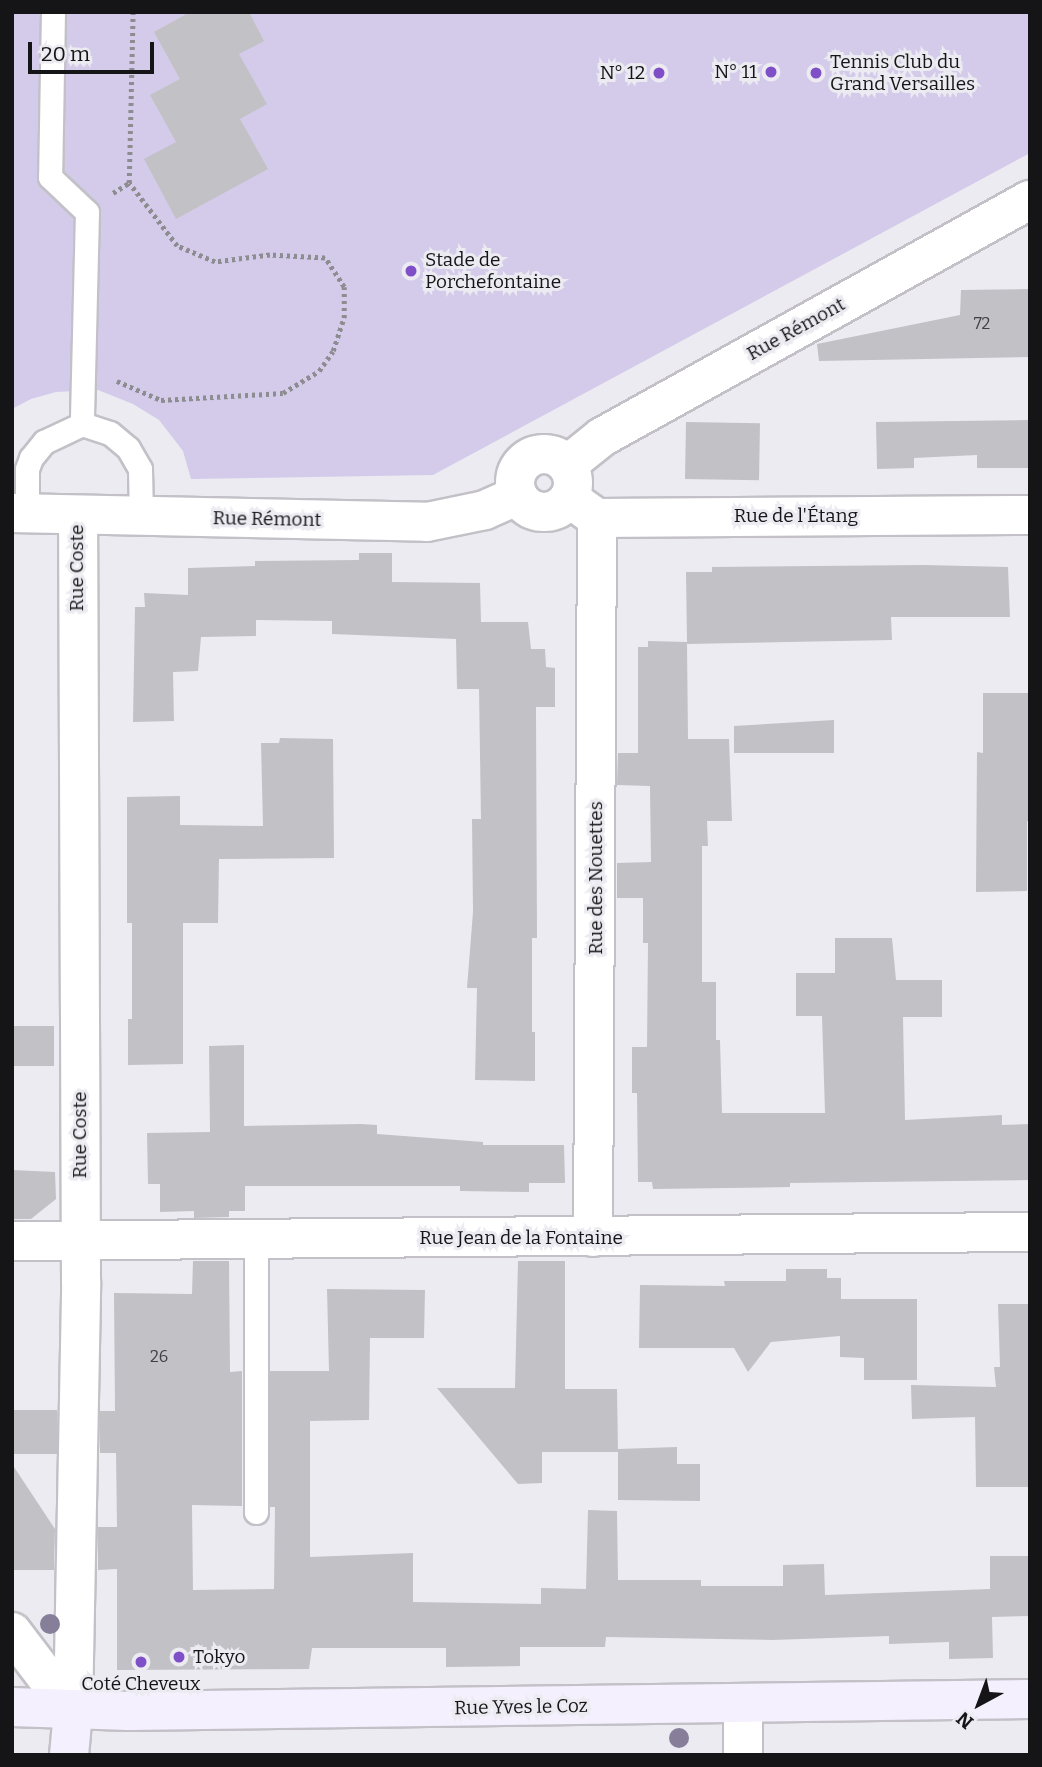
<!DOCTYPE html>
<html>
<head>
<meta charset="utf-8">
<style>
  body { margin:0 }
  #map { position:relative; width:1042px; height:1767px; overflow:hidden; background:#ecebf1; font-family:Bitter,serif }
  div>[style] { position:absolute }
  [style*='--x'] { left:calc(var(--x)*1px); top:calc(var(--y)*1px); width:calc(var(--w)*1px); rotate:calc(var(--a)*1deg) }
  .green>* { inset:0; background:#d4cbea }
  .building>* { inset:0; background:#c2c1c6; transform-origin:0 0 }
  .path>* { height:4.5px; margin-top:-2.25px; transform-origin:0; background:repeating-linear-gradient(90deg,#8d8c90 0 3.5px,transparent 0 7px) }
  .roads { filter:drop-shadow(2px 0 #c3c1c7) drop-shadow(-2px 0 #c3c1c7) drop-shadow(0 2px #c3c1c7) drop-shadow(0 -2px #c3c1c7) }
  .lane>* { height:23px; margin:-11.5px; padding:0 11.5px; transform-origin:11.5px; border-radius:11.5px; background:#fff }
  .street>* { height:38px; margin:-19px; padding:0 19px; transform-origin:19px; border-radius:19px; background:#fff }
  .street>.ring { margin:-19px; padding:0; box-sizing:content-box; background:none; border:38px solid #fff; border-radius:50% }
  .secondary>* { height:38px; margin:-19px; padding:0 19px; transform-origin:19px; border-radius:19px; background:#f4f0fe }
  .trees>* { width:20px; height:20px; margin:-10px; border-radius:50%; background:#877e9a }
  .dots>* { width:19px; height:19px; translate:-50% -50%; box-sizing:border-box; border:4px solid #ecebf1; border-radius:50% }
  span { translate:-50% -50%; white-space:nowrap; text-align:center; line-height:1.15; -webkit-text-stroke:6px #ecebf1; paint-order:stroke }
  .number-label { font-size:16px; color:#403f42 }
  .number-label span { -webkit-text-stroke-width:0 }
  .poi-label { font-size:19px; color:#151416 }
  .left { translate:0 -50%; text-align:left }
  .right { translate:-100% -50%; text-align:right }
  .street-label { font-size:19px; color:#151416 }
  .frame { position:absolute; inset:0; border:14px solid #151416; pointer-events:none }
  .north { position:absolute; left:944px; top:1669px; width:70px; height:70px; -webkit-text-stroke:5px #ecebf1; paint-order:stroke; rotate:221deg; font-size:19px; font-weight:700; line-height:28px; text-align:center; color:#151416 }
  .north::after { content:''; display:block; margin:auto; width:24px; height:32px; background:#151416; clip-path:polygon(50% 0,100% 100%,50% 72%,0 100%) }
  .scale { position:absolute; left:28px; top:42px; width:126px; height:32px; box-sizing:border-box; border:4px solid #151416; border-top:0; padding-left:9px; font-size:21px; line-height:24px; white-space:nowrap; color:#151416; -webkit-text-stroke:5px #ecebf1; paint-order:stroke }
</style>
</head>
<body>
<div id="map">
  <div class="green">
    <div style="clip-path:polygon(12px 12px,1030px 12px,1030px 153px,433px 475px,191px 479px,183px 451px,159px 420px,133px 404px,98px 390px,56px 392px,31px 399px,12px 409px)"></div>
  </div>
  <div class="building">
    <div style="clip-path:polygon(190px 12px,249px 12px,264px 41px,239px 54px,267px 104px,240px 119px,268px 169px,176px 219px,144px 159px,176px 142px,150px 95px,180px 79px,154px 32px)"></div>
    <div style="clip-path:polygon(1030px 289px,1030px 357px,819px 361px,817px 344px,960px 315px,961px 290px)"></div>
    <div style="clip-path:polygon(1030px 420px,1030px 468px,977px 468px,977px 455px,914px 458px,914px 468px,877px 469px,876px 422px)"></div>
    <div style="left:686px;top:422px;width:74px;height:57px;rotate:1deg"></div>
    <div style="clip-path:polygon(359px 553px,392px 553px,392px 582px,480px 583px,481px 622px,528px 622px,531px 649px,545px 649px,546px 667px,555px 668px,555px 707px,536px 707px,537px 938px,532px 938px,532px 1032px,535px 1032px,535px 1081px,475px 1080px,477px 988px,467px 988px,473px 912px,472px 819px,481px 819px,479px 689px,457px 689px,456px 639px,332px 634px,332px 621px,256px 620px,256px 636px,201px 637px,198px 671px,173px 672px,174px 721px,133px 722px,135px 607px,145px 607px,144px 593px,188px 595px,188px 568px,255px 566px,255px 561px,359px 560px)"></div>
    <div style="clip-path:polygon(924px 565px,1008px 567px,1010px 617px,891px 617px,892px 640px,687px 644px,688px 739px,729px 739px,732px 821px,707px 821px,708px 846px,702px 846px,702px 982px,716px 982px,716px 1040px,720px 1040px,722px 1113px,825px 1113px,822px 1016px,796px 1016px,796px 973px,835px 973px,835px 938px,892px 938px,896px 980px,942px 980px,942px 1017px,903px 1017px,905px 1120px,1002px 1115px,1002px 1125px,1030px 1124px,1030px 1180px,790px 1183px,790px 1187px,653px 1189px,652px 1182px,638px 1182px,637px 1093px,632px 1093px,632px 1047px,647px 1047px,648px 943px,643px 943px,643px 898px,617px 898px,617px 863px,651px 862px,650px 786px,617px 785px,618px 753px,638px 753px,638px 647px,648px 647px,648px 641px,687px 642px,686px 572px,712px 572px,712px 567px)"></div>
    <div style="clip-path:polygon(983px 693px,1028px 693px,1030px 821px,1027px 821px,1027px 891px,976px 892px,977px 752px,983px 753px)"></div>
    <div style="clip-path:polygon(834px 720px,834px 753px,734px 753px,734px 726px)"></div>
    <div style="clip-path:polygon(280px 738px,333px 739px,334px 858px,219px 859px,218px 923px,183px 923px,183px 1064px,128px 1065px,128px 1019px,132px 1019px,132px 923px,127px 923px,127px 797px,180px 796px,180px 825px,263px 826px,261px 743px,279px 743px)"></div>
    <div style="left:12px;top:1026px;width:42px;height:40px"></div>
    <div style="clip-path:polygon(244px 1045px,244px 1126px,361px 1124px,377px 1125px,377px 1134px,483px 1142px,483px 1145px,564px 1145px,565px 1183px,529px 1183px,529px 1192px,460px 1191px,460px 1186px,245px 1186px,245px 1211px,229px 1211px,229px 1217px,194px 1218px,194px 1211px,160px 1212px,160px 1184px,148px 1184px,147px 1133px,210px 1132px,209px 1046px)"></div>
    <div style="clip-path:polygon(12px 1170px,55px 1172px,56px 1199px,31px 1219px,12px 1219px)"></div>
    <div style="clip-path:polygon(193px 1261px,229px 1261px,230px 1372px,242px 1371px,242px 1506px,192px 1505px,193px 1590px,274px 1589px,275px 1507px,270px 1507px,270px 1371px,329px 1371px,327px 1289px,425px 1290px,424px 1338px,370px 1338px,369px 1420px,310px 1421px,310px 1557px,413px 1553px,413px 1602px,541px 1604px,541px 1588px,586px 1589px,588px 1510px,617px 1511px,618px 1580px,701px 1580px,701px 1586px,783px 1586px,783px 1565px,824px 1564px,825px 1595px,990px 1589px,990px 1556px,1030px 1556px,1030px 1616px,992px 1617px,993px 1658px,949px 1659px,949px 1642px,889px 1644px,889px 1636px,772px 1640px,606px 1637px,605px 1647px,520px 1647px,520px 1666px,446px 1667px,446px 1648px,312px 1648px,309px 1669px,117px 1670px,117px 1569px,98px 1570px,98px 1527px,117px 1527px,116px 1453px,100px 1453px,100px 1411px,115px 1411px,114px 1293px,192px 1294px)"></div>
    <div style="clip-path:polygon(518px 1261px,565px 1261px,565px 1389px,617px 1389px,618px 1452px,542px 1452px,542px 1483px,518px 1484px,437px 1388px,515px 1388px)"></div>
    <div style="clip-path:polygon(786px 1269px,827px 1269px,827px 1278px,841px 1278px,841px 1299px,917px 1299px,917px 1380px,864px 1380px,864px 1358px,840px 1357px,840px 1336px,771px 1342px,748px 1372px,734px 1348px,639px 1348px,640px 1285px,725px 1286px,724px 1281px,786px 1281px)"></div>
    <div style="clip-path:polygon(998px 1304px,1030px 1304px,1030px 1487px,976px 1487px,975px 1417px,912px 1419px,911px 1385px,996px 1387px,994px 1367px,1000px 1367px)"></div>
    <div style="left:12px;top:1410px;width:45px;height:44px"></div>
    <div style="clip-path:polygon(677px 1447px,677px 1464px,700px 1464px,700px 1501px,618px 1500px,618px 1449px)"></div>
    <div style="clip-path:polygon(12px 1464px,55px 1529px,54px 1570px,12px 1570px)"></div>
  </div>
  <div class="path">
    <div style="--x:113;--y:193;--w:19;--a:-32"></div>
    <div style="--x:129;--y:183;--w:171;--a:-88.7"></div>
    <div style="--x:117;--y:381;--w:48;--a:23.4"></div>
    <div style="--x:161;--y:400;--w:122;--a:-3.3"></div>
    <div style="--x:283;--y:393;--w:42;--a:-31.4"></div>
    <div style="--x:319;--y:371;--w:24;--a:-55"></div>
    <div style="--x:333;--y:351;--w:35;--a:-72"></div>
    <div style="--x:344;--y:318;--w:31;--a:-90"></div>
    <div style="--x:344;--y:287;--w:35;--a:-123"></div>
    <div style="--x:325;--y:258;--w:55;--a:-176.9"></div>
    <div style="--x:270;--y:255;--w:55;--a:172.7"></div>
    <div style="--x:215;--y:262;--w:41;--a:-157.2"></div>
    <div style="--x:177;--y:246;--w:79;--a:-127.3"></div>
  </div>
  <div class="roads">
    <div class="lane">
      <div style="--x:53;--y:12;--w:165;--a:91"></div>
      <div style="--x:50;--y:177;--w:51;--a:43.4"></div>
      <div style="--x:87;--y:212;--w:212;--a:91.4"></div>
      <div style="--x:27;--y:514;--w:45;--a:-90"></div>
      <div style="--x:27;--y:469;--w:12;--a:-70"></div>
      <div style="--x:31;--y:458;--w:21;--a:-51"></div>
      <div style="--x:44;--y:442;--w:42;--a:-25.3"></div>
      <div style="--x:82;--y:424;--w:29;--a:18"></div>
      <div style="--x:110;--y:433;--w:23;--a:40"></div>
      <div style="--x:128;--y:448;--w:24;--a:60"></div>
      <div style="--x:140;--y:469;--w:49;--a:88.8"></div>
      <div style="--x:256;--y:1240;--w:272;--a:90"></div>
    </div>
    <div class="street">
      <div class="ring" style="left:515px;top:454px;width:20px;height:20px"></div>
      <div style="--x:567;--y:465;--w:45;--a:-38.7"></div>
      <div style="--x:602;--y:437;--w:489;--a:-29"></div>
      <div style="--x:569;--y:498;--w:34;--a:36"></div>
      <div style="--x:597;--y:518;--w:433;--a:-0.4"></div>
      <div style="--x:12;--y:513;--w:415;--a:1.2"></div>
      <div style="--x:427;--y:522;--w:59;--a:-11.7"></div>
      <div style="--x:485;--y:510;--w:36;--a:-24"></div>
      <div style="--x:593;--y:1237;--w:719;--a:-89.68"></div>
      <div style="--x:12;--y:1241;--w:1018;--a:-0.51"></div>
      <div style="--x:12;--y:1632;--w:101;--a:52.7"></div>
      <div style="--x:743;--y:1705;--w:50;--a:90"></div>
      <div style="--x:73;--y:1712;--w:430;--a:-88.9"></div>
      <div style="--x:81;--y:1282;--w:767;--a:-90.22"></div>
    </div>
    <div class="secondary">
      <div style="--x:12;--y:1707;--w:117;--a:2"></div>
      <div style="--x:129;--y:1711;--w:901;--a:-0.76"></div>
      <div style="--x:69;--y:1755;--w:43;--a:-84.7"></div>
    </div>
  </div>
  <div class="trees">
    <div style="left:50px;top:1624px"></div>
    <div style="left:679px;top:1738px"></div>
  </div>
  <div class="dots">
    <div style="left:771px;top:72px;background:#7e4fc7"></div>
    <div style="left:659px;top:73px;background:#7e4fc7"></div>
    <div style="left:816px;top:73px;background:#7e4fc7"></div>
    <div style="left:411px;top:271px;background:#7e4fc7"></div>
    <div style="left:179px;top:1657px;background:#7e4fc7"></div>
    <div style="left:141px;top:1662px;background:#7e4fc7"></div>
  </div>
  <div class="number-label">
    <span style="left:982px;top:324px">72</span>
    <span style="left:159px;top:1357px">26</span>
  </div>
  <div class="poi-label">
    <span class="left" style="left:830px;top:73px">Tennis Club du<br>Grand Versailles</span>
    <span class="right" style="left:757px;top:72px">N° 11</span>
    <span class="right" style="left:645px;top:73px">N° 12</span>
    <span class="left" style="left:425px;top:271px">Stade de<br>Porchefontaine</span>
    <span class="left" style="left:193px;top:1657px">Tokyo</span>
    <span style="left:141px;top:1684px">Coté Cheveux</span>
  </div>
  <div class="street-label">
    <span style="left:796px;top:329px;rotate:-29deg">Rue Rémont</span>
    <span style="left:796px;top:516px">Rue de l'Étang</span>
    <span style="left:267px;top:519px;rotate:1deg">Rue Rémont</span>
    <span style="left:77px;top:568px;rotate:-90deg">Rue Coste</span>
    <span style="left:596px;top:878px;rotate:-90deg">Rue des Nouettes</span>
    <span style="left:80px;top:1135px;rotate:-90deg">Rue Coste</span>
    <span style="left:521px;top:1238px">Rue Jean de la Fontaine</span>
    <span style="left:521px;top:1707px;rotate:-1deg">Rue Yves le Coz</span>
  </div>
  <div class="frame"></div>
  <div class="north">N</div>
  <div class="scale">20 m</div>
</div>
</body>
</html>
